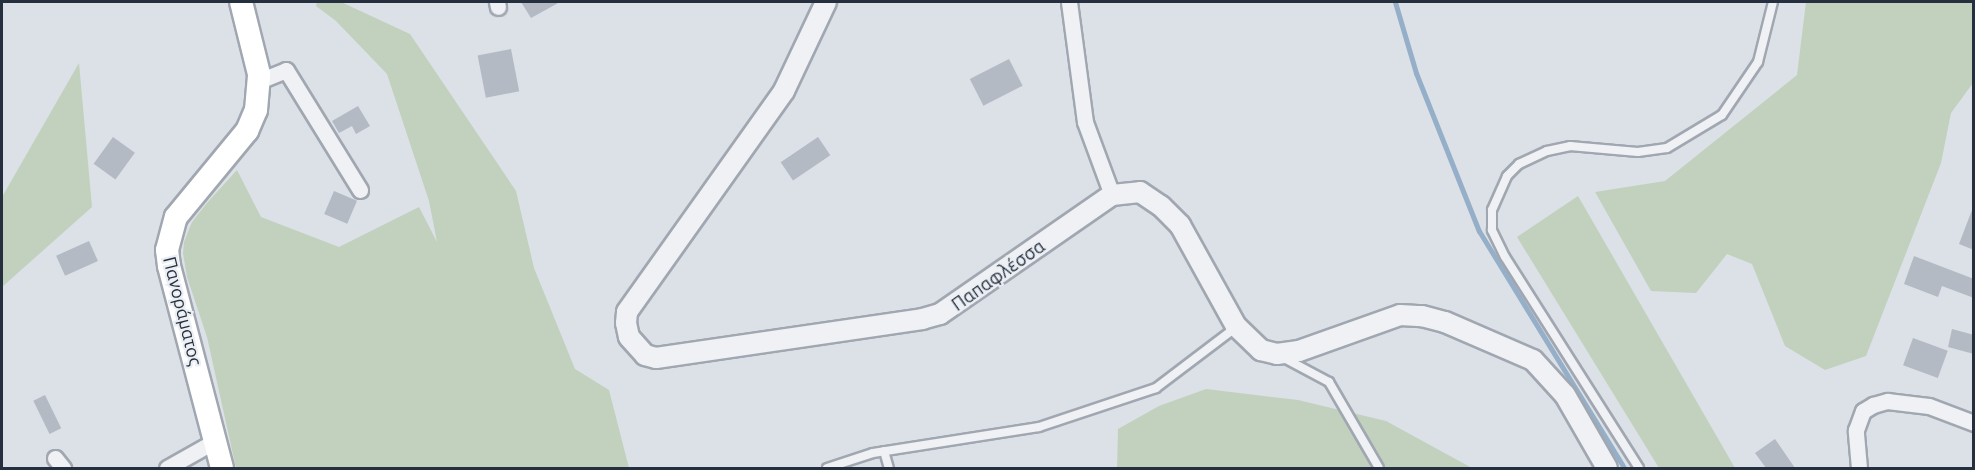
<!DOCTYPE html>
<html>
<head>
<meta charset="utf-8">
<style>
  body { margin:0 }
  #map { position:relative; width:1975px; height:470px; overflow:hidden; background:#dce0e7; font-family:Ubuntu,sans-serif }
  div>[style] { position:absolute }
  [style*='--x'] { left:calc(var(--x)*1px); top:calc(var(--y)*1px); width:calc(var(--w)*1px); rotate:calc(var(--a)*1deg) }
  .green>* { inset:0; background:#c2d1bd }
  .stream>* { height:5px; margin:-2.5px; padding:0 2.5px; transform-origin:2.5px; border-radius:2.5px; background:#95afc8 }
  .building>* { inset:0; background:#b3bac4; transform-origin:0 0 }
  .roads { filter:drop-shadow(2px 0 #a1a7b1) drop-shadow(-2px 0 #a1a7b1) drop-shadow(0 2px #a1a7b1) drop-shadow(0 -2px #a1a7b1) }
  .service>* { height:8px; margin:-4px; padding:0 4px; transform-origin:4px; border-radius:4px; background:#eff1f5 }
  .minor>* { height:15px; margin:-7.5px; padding:0 7.5px; transform-origin:7.5px; border-radius:7.5px; background:#eff1f5 }
  .tertiary>* { height:20px; margin:-10px; padding:0 10px; transform-origin:10px; border-radius:10px; background:#eff1f5 }
  .secondary>* { height:22px; margin:-11px; padding:0 11px; transform-origin:11px; border-radius:11px; background:#fff }
  span { translate:-50% -50%; white-space:nowrap; text-align:center; line-height:1.15; -webkit-text-stroke:4.5px #ebeff4; paint-order:stroke }
  .street-label { font-size:18px; color:#252f3d }
  .frame { position:absolute; inset:0; border:3px solid #252f3d; pointer-events:none }
</style>
</head>
<body>
<div id="map">
  <div class="green">
    <div style="clip-path:polygon(317px 2px,341px 2px,410px 34px,516px 191px,534px 268px,575px 369px,609px 390px,629px 468px,236px 468px,207px 337px,187px 277px,183px 253px,184px 242px,192px 222px,207px 203px,237px 170px,261px 217px,339px 247px,419px 207px,437px 242px,429px 201px,387px 74px,336px 21px,316px 6px)"></div>
    <div style="clip-path:polygon(1806px 2px,1973px 2px,1973px 83px,1951px 113px,1941px 163px,1866px 356px,1825px 370px,1785px 346px,1752px 264px,1727px 254px,1696px 293px,1651px 291px,1595px 192px,1665px 181px,1797px 75px)"></div>
    <div style="clip-path:polygon(79px 63px,92px 207px,2px 287px,2px 197px)"></div>
    <div style="clip-path:polygon(1578px 196px,1735px 468px,1659px 468px,1517px 237px)"></div>
    <div style="clip-path:polygon(1206px 389px,1298px 400px,1386px 421px,1472px 468px,1117px 468px,1118px 429px,1159px 406px)"></div>
  </div>
  <div class="stream">
    <div style="--x:1395;--y:2;--w:74;--a:73.5"></div>
    <div style="--x:1416;--y:73;--w:170;--a:68.3"></div>
    <div style="--x:1479;--y:231;--w:278;--a:58.5"></div>
  </div>
  <div class="building">
    <div style="clip-path:polygon(521px 2px,560px 2px,531px 18px)"></div>
    <div style="left:511px;top:49px;width:43px;height:34px;rotate:79deg"></div>
    <div style="left:1009px;top:59px;width:30px;height:44px;rotate:63deg"></div>
    <div style="clip-path:polygon(358px 106px,370px 126px,356px 134px,352px 126px,339px 133px,332px 121px)"></div>
    <div style="left:113px;top:137px;width:27px;height:33px;rotate:36deg"></div>
    <div style="left:818px;top:137px;width:22px;height:45px;rotate:56deg"></div>
    <div style="left:334px;top:191px;width:25px;height:25px;rotate:23deg"></div>
    <div style="clip-path:polygon(1972px 210px,1974px 210px,1974px 250px,1959px 244px)"></div>
    <div style="left:89px;top:241px;width:22px;height:36px;rotate:66deg"></div>
    <div style="clip-path:polygon(1914px 256px,1974px 279px,1974px 298px,1942px 286px,1938px 297px,1904px 284px)"></div>
    <div style="clip-path:polygon(1952px 329px,1974px 335px,1974px 354px,1948px 347px)"></div>
    <div style="left:1913px;top:338px;width:37px;height:29px;rotate:20deg"></div>
    <div style="left:45px;top:395px;width:37px;height:13px;rotate:64deg"></div>
    <div style="clip-path:polygon(1775px 439px,1795px 468px,1766px 468px,1755px 453px)"></div>
  </div>
  <div class="roads">
    <div class="service">
      <div style="--x:1284;--y:358;--w:51;--a:28.1"></div>
      <div style="--x:1329;--y:382;--w:99;--a:59.8"></div>
      <div style="--x:884;--y:451;--w:18;--a:74"></div>
      <div style="--x:827;--y:468;--w:48;--a:-18.1"></div>
      <div style="--x:873;--y:453;--w:168;--a:-8.9"></div>
      <div style="--x:1039;--y:427;--w:123;--a:-18.4"></div>
      <div style="--x:1156;--y:388;--w:99;--a:-37.2"></div>
      <div style="--x:1639;--y:468;--w:250;--a:-122.4"></div>
      <div style="--x:1505;--y:257;--w:30;--a:-116"></div>
      <div style="--x:1492;--y:230;--w:20;--a:-90"></div>
      <div style="--x:1492;--y:210;--w:37;--a:-66"></div>
      <div style="--x:1507;--y:176;--w:17;--a:-45"></div>
      <div style="--x:1519;--y:164;--w:31;--a:-25"></div>
      <div style="--x:1547;--y:151;--w:24;--a:-12"></div>
      <div style="--x:1570;--y:146;--w:68;--a:5"></div>
      <div style="--x:1638;--y:152;--w:29;--a:-8"></div>
      <div style="--x:1667;--y:148;--w:64;--a:-31"></div>
      <div style="--x:1722;--y:115;--w:64;--a:-55.8"></div>
      <div style="--x:1758;--y:62;--w:62;--a:-76"></div>
    </div>
    <div class="minor">
      <div style="--x:497;--y:2;--w:5;--a:79"></div>
      <div style="--x:1069;--y:2;--w:121;--a:82.4"></div>
      <div style="--x:1085;--y:122;--w:78;--a:69.7"></div>
      <div style="--x:259;--y:81;--w:29;--a:-22"></div>
      <div style="--x:286;--y:70;--w:141;--a:58.3"></div>
      <div style="--x:55;--y:458;--w:13;--a:51"></div>
      <div style="--x:167;--y:468;--w:55;--a:-29.4"></div>
      <div style="--x:1859;--y:468;--w:38;--a:-95"></div>
      <div style="--x:1856;--y:430;--w:20;--a:-70"></div>
      <div style="--x:1863;--y:411;--w:12;--a:-31"></div>
      <div style="--x:1873;--y:405;--w:15;--a:-16"></div>
      <div style="--x:1887;--y:401;--w:42;--a:6.8"></div>
      <div style="--x:1929;--y:406;--w:48;--a:20.7"></div>
    </div>
    <div class="tertiary">
      <div style="--x:826;--y:2;--w:98;--a:115.3"></div>
      <div style="--x:784;--y:91;--w:271;--a:125.4"></div>
      <div style="--x:627;--y:312;--w:11;--a:95"></div>
      <div style="--x:626;--y:323;--w:14;--a:78"></div>
      <div style="--x:629;--y:337;--w:24;--a:48"></div>
      <div style="--x:645;--y:355;--w:11;--a:15"></div>
      <div style="--x:656;--y:358;--w:269;--a:-8.3"></div>
      <div style="--x:922;--y:319;--w:19;--a:-16"></div>
      <div style="--x:940;--y:314;--w:209;--a:-34.7"></div>
      <div style="--x:1112;--y:195;--w:28;--a:-6"></div>
      <div style="--x:1140;--y:192;--w:25;--a:34"></div>
      <div style="--x:1161;--y:206;--w:27;--a:45"></div>
      <div style="--x:1180;--y:225;--w:115;--a:61"></div>
      <div style="--x:1236;--y:326;--w:35;--a:44"></div>
      <div style="--x:1261;--y:350;--w:16;--a:14"></div>
      <div style="--x:1277;--y:354;--w:22;--a:-8"></div>
      <div style="--x:1299;--y:351;--w:107;--a:-19.6"></div>
      <div style="--x:1400;--y:315;--w:22;--a:3"></div>
      <div style="--x:1422;--y:316;--w:24;--a:15"></div>
      <div style="--x:1445;--y:322;--w:96;--a:23.4"></div>
      <div style="--x:1533;--y:360;--w:47;--a:47.6"></div>
      <div style="--x:1565;--y:395;--w:84;--a:60.1"></div>
    </div>
    <div class="secondary">
      <div style="--x:222;--y:468;--w:209;--a:-104.7"></div>
      <div style="--x:169;--y:266;--w:16;--a:-97"></div>
      <div style="--x:167;--y:250;--w:34;--a:-75"></div>
      <div style="--x:176;--y:217;--w:112;--a:-50.5"></div>
      <div style="--x:247;--y:131;--w:23;--a:-67"></div>
      <div style="--x:256;--y:110;--w:36;--a:-85"></div>
      <div style="--x:259;--y:74;--w:74;--a:-104"></div>
    </div>
  </div>
  <div class="street-label">
    <span style="left:998px;top:275px;rotate:-35deg">Παπαφλέσσα</span>
    <span style="left:183px;top:311px;rotate:76deg">Πανοράματος</span>
  </div>
  <div class="frame"></div>
</div>
</body>
</html>
